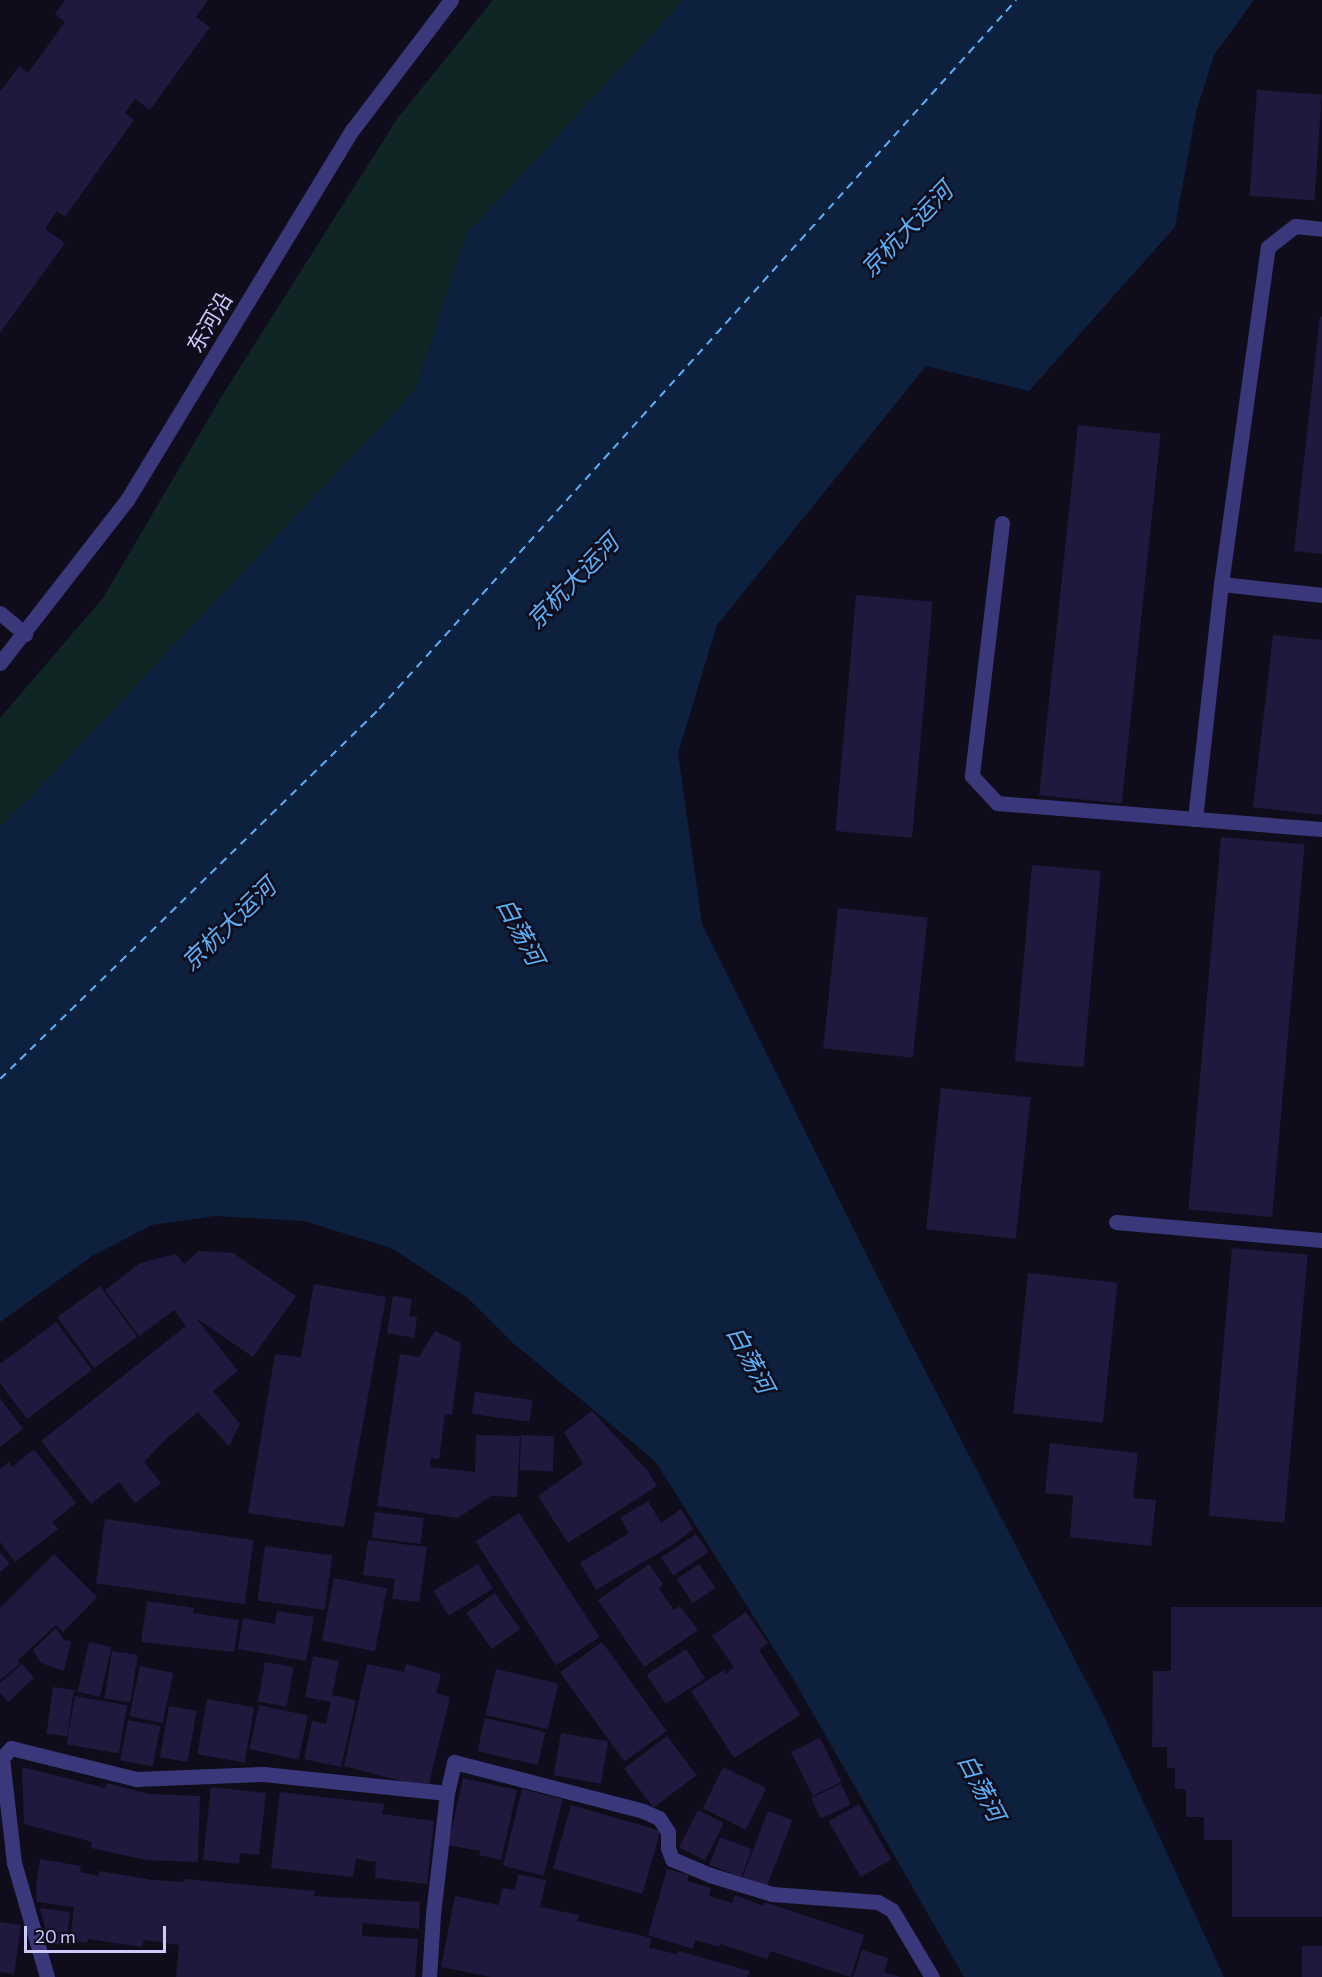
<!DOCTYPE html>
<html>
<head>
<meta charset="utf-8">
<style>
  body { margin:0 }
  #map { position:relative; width:1322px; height:1977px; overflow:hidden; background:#0f0c1c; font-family:Commissioner,"Noto Sans SC",sans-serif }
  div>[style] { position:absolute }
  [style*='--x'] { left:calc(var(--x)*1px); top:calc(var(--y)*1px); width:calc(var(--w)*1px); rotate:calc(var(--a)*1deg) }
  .green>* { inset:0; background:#0f2625 }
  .water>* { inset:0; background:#0d213f }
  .ferry>* { height:1.5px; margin-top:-0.75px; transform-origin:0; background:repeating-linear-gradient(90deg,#5ab1fa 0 8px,transparent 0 14px) }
  .building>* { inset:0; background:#20193d; transform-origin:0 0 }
  .minor>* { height:15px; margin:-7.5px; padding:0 7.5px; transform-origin:7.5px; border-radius:7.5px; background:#3a387a }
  span { translate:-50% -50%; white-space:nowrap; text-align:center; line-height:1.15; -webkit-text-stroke:5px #0f0c1c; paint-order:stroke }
  .street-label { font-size:22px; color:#cec9fd }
  .water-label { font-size:24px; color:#5ab1fa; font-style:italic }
  .scale { position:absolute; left:24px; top:1926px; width:142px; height:27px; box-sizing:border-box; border:3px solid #cec9fd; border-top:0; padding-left:8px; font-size:18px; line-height:21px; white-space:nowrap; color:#cec9fd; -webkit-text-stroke:4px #0f0c1c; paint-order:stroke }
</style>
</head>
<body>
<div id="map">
  <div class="green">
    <div style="clip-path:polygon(493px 0,684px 0,466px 235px,416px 389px,31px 797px,0 826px,0 718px,103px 598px,220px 399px,397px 119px)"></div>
  </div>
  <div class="water">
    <div style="clip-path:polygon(684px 0,1254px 0,1214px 55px,1196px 112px,1175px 227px,1029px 391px,926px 366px,717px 625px,678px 753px,702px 924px,900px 1322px,1101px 1710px,1224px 1977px,964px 1977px,792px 1677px,655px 1461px,513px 1343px,468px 1298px,391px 1248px,304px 1221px,215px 1216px,152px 1225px,92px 1256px,0 1322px,0 826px,31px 797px,416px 389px,466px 235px)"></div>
  </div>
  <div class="ferry">
    <div style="--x:0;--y:1079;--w:530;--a:-44.31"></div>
    <div style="--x:379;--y:709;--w:953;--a:-48.06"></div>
  </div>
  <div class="building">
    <div style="clip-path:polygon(65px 0,208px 0,196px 17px,210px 27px,150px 110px,135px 99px,125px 113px,134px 120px,65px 217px,57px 211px,45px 229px,65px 243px,0 333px,0 92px,19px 66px,28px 73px,65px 22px,55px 14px)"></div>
    <div style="left:1257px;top:90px;width:65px;height:106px;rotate:4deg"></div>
    <div style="clip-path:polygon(1320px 316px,1322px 317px,1322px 554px,1294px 551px)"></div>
    <div style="left:1078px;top:425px;width:83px;height:372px;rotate:6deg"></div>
    <div style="left:856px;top:595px;width:77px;height:237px;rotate:5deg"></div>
    <div style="clip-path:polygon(1273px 635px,1322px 640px,1322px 815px,1253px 807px)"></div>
    <div style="left:1221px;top:837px;width:84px;height:374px;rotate:5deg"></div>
    <div style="left:1032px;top:865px;width:69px;height:197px;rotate:5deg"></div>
    <div style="left:838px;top:908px;width:90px;height:141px;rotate:6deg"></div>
    <div style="left:941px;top:1088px;width:90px;height:142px;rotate:6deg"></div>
    <div style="left:1232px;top:1248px;width:76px;height:269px;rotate:5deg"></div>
    <div style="clip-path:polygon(199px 1251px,233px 1253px,296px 1296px,253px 1357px,196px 1318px,238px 1371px,213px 1391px,240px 1424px,229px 1446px,198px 1412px,167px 1438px,144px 1462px,161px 1483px,135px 1503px,119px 1482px,91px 1504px,41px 1441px,186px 1326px,174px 1310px,139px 1336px,105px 1290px,140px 1263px,176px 1254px,184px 1264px)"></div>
    <div style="left:1028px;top:1273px;width:90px;height:141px;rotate:6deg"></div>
    <div style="clip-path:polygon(314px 1284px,386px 1297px,344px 1527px,248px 1513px,275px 1354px,301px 1357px)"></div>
    <div style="left:100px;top:1286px;width:63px;height:53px;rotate:54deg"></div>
    <div style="clip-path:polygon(393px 1296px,412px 1299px,409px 1316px,417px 1317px,414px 1338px,387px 1333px)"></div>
    <div style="clip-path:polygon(56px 1322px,92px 1370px,27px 1419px,0 1383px,0 1364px)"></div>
    <div style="clip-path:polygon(435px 1331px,461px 1343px,452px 1415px,445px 1414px,439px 1459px,431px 1458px,430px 1467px,475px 1472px,476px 1435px,520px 1436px,517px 1497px,491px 1496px,458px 1518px,377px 1506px,400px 1354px,419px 1357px)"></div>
    <div style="left:475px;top:1392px;width:58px;height:22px;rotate:8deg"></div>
    <div style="clip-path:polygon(0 1398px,23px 1429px,0 1447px)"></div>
    <div style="clip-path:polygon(592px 1411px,648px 1471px,657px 1486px,568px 1543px,538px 1496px,583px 1464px,564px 1432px)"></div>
    <div style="left:521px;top:1435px;width:33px;height:35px;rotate:2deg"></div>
    <div style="clip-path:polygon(1050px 1443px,1138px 1453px,1133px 1498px,1156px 1500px,1151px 1546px,1070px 1537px,1073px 1496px,1045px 1493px)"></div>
    <div style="clip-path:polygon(34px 1449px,76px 1503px,52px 1522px,58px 1529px,15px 1562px,0 1542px,0 1469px,9px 1462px,12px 1467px)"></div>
    <div style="clip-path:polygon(648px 1501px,661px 1523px,681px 1509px,693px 1529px,674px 1544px,596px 1590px,580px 1563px,629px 1533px,620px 1518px)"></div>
    <div style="left:375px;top:1512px;width:49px;height:26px;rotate:7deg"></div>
    <div style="left:519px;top:1513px;width:148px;height:52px;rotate:57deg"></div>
    <div style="left:105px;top:1519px;width:150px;height:65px;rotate:8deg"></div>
    <div style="left:696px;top:1534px;width:22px;height:42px;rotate:56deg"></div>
    <div style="clip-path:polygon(368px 1540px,427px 1547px,419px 1602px,392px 1599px,395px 1579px,363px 1575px)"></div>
    <div style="left:265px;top:1546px;width:68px;height:55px;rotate:8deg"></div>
    <div style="clip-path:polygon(0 1552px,10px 1564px,0 1572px)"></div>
    <div style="clip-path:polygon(54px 1554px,97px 1597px,63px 1632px,56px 1625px,17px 1661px,20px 1664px,0 1680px,0 1608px)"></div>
    <div style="left:478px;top:1564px;width:29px;height:52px;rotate:59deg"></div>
    <div style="clip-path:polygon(649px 1564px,663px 1584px,659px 1589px,674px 1610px,680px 1606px,698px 1630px,644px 1667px,598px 1600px)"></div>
    <div style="left:699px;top:1564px;width:29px;height:27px;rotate:56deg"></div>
    <div style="left:334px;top:1578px;width:54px;height:64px;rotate:11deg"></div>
    <div style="left:495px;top:1593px;width:44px;height:35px;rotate:55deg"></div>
    <div style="clip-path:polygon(147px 1601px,194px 1608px,193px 1613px,239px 1620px,234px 1652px,141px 1642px)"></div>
    <div style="clip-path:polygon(1171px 1607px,1322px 1607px,1322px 1917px,1232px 1917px,1232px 1840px,1204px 1840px,1204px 1817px,1186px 1817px,1186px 1789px,1175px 1789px,1175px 1768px,1167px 1768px,1167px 1747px,1152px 1747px,1153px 1671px,1171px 1671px)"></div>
    <div style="clip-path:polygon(277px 1611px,314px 1617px,306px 1661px,238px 1649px,243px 1618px,275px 1624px)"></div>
    <div style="clip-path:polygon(746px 1612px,768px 1643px,759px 1650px,800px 1715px,734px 1758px,691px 1691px,724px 1670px,726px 1674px,734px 1667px,712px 1636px)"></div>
    <div style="clip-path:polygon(56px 1628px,64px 1640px,71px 1641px,64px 1671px,41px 1663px,33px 1650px)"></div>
    <div style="left:89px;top:1642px;width:23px;height:51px;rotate:13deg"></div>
    <div style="left:602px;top:1642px;width:110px;height:52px;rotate:54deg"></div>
    <div style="left:686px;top:1649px;width:35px;height:47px;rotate:57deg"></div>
    <div style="left:112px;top:1651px;width:26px;height:48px;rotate:9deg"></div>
    <div style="clip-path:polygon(313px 1656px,339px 1661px,332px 1695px,356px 1700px,341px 1767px,304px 1759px,312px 1721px,326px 1724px,331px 1702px,305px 1697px)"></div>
    <div style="left:265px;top:1662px;width:29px;height:40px;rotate:10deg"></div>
    <div style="clip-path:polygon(22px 1664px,34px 1678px,8px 1702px,0 1693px,0 1683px)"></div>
    <div style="clip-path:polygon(367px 1664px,404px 1672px,406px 1664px,441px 1674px,436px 1693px,450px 1697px,428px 1788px,344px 1766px)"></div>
    <div style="left:140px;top:1666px;width:34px;height:51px;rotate:12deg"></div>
    <div style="left:496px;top:1669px;width:64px;height:47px;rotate:13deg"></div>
    <div style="left:53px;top:1687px;width:21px;height:47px;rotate:8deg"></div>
    <div style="left:75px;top:1696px;width:53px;height:49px;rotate:10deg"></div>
    <div style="left:207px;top:1699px;width:48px;height:56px;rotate:10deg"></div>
    <div style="left:259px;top:1705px;width:50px;height:45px;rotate:12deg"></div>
    <div style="left:169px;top:1706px;width:28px;height:52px;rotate:10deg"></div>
    <div style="left:485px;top:1718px;width:62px;height:34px;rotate:13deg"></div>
    <div style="left:128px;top:1720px;width:33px;height:41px;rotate:11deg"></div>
    <div style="left:561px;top:1733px;width:48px;height:43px;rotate:10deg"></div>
    <div style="left:667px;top:1736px;width:49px;height:54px;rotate:53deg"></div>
    <div style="left:820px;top:1738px;width:49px;height:32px;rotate:64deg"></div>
    <div style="clip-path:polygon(22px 1767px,105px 1788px,107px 1783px,149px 1794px,200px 1796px,198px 1862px,146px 1860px,91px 1848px,92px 1842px,24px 1824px)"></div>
    <div style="left:723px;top:1767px;width:48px;height:46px;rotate:26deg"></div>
    <div style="clip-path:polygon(463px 1778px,517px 1790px,501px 1860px,479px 1855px,480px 1851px,448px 1845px)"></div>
    <div style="left:841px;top:1784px;width:23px;height:33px;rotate:65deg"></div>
    <div style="clip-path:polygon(211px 1787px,266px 1793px,259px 1855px,240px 1853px,239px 1864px,203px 1860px)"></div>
    <div style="left:522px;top:1789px;width:42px;height:79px;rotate:14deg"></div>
    <div style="clip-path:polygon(280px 1792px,384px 1804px,382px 1814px,434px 1821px,427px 1884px,375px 1878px,376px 1862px,356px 1859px,353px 1877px,271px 1868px)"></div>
    <div style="left:859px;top:1804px;width:64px;height:35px;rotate:60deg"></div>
    <div style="left:571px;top:1805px;width:93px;height:66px;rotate:16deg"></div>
    <div style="left:698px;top:1810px;width:29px;height:42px;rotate:27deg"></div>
    <div style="left:768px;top:1811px;width:26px;height:72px;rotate:21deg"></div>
    <div style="left:720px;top:1837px;width:34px;height:30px;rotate:21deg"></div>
    <div style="clip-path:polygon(40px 1859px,81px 1866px,80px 1872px,98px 1876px,99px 1871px,153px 1880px,183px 1882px,184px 1879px,315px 1891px,314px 1896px,420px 1902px,419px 1929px,363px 1923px,362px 1936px,418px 1939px,415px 1977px,176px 1977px,179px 1945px,144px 1940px,142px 1947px,88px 1939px,87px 1943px,70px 1940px,74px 1907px,37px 1902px,36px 1888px)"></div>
    <div style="clip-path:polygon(667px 1869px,689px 1875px,687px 1881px,711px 1888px,709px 1896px,732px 1903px,735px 1895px,763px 1906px,764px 1902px,864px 1935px,851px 1977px,770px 1951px,767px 1959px,720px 1944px,719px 1947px,695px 1940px,693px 1949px,648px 1935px)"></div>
    <div style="clip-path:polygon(518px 1874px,546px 1880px,540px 1907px,579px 1915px,577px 1921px,652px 1938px,649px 1948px,677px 1954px,679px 1951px,750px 1971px,747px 1977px,491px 1977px,441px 1967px,455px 1896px,499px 1905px,502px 1888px,515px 1890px)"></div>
    <div style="clip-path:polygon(40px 1908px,70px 1912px,66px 1945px,49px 1943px)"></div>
    <div style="clip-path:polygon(0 1922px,21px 1925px,14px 1974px,0 1972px)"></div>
    <div style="left:1322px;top:1946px;width:31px;height:20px;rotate:90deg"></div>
    <div style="clip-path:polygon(862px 1950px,888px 1958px,884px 1972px,900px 1977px,853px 1977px)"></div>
  </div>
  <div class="minor">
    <div style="--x:1002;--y:523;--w:255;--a:96.8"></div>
    <div style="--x:972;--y:776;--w:37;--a:47"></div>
    <div style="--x:997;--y:803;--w:326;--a:4.6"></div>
    <div style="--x:1221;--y:584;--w:102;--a:6.2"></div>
    <div style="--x:0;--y:613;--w:33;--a:40"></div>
    <div style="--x:0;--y:663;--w:207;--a:-52.1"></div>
    <div style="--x:127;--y:500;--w:434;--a:-58.7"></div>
    <div style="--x:353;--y:129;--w:162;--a:-52.8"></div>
    <div style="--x:1195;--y:819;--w:236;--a:-83.7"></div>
    <div style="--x:1221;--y:584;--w:340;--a:-82.1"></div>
    <div style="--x:1268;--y:247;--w:34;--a:-38"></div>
    <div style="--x:1295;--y:226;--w:27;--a:6"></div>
    <div style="--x:1116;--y:1222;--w:207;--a:5"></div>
    <div style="--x:447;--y:1793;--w:32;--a:-77"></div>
    <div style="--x:454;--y:1762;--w:195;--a:14.5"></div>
    <div style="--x:643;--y:1811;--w:17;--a:24"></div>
    <div style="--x:659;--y:1818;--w:17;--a:57"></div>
    <div style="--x:668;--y:1832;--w:16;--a:90"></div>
    <div style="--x:668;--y:1848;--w:12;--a:70"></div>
    <div style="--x:672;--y:1859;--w:41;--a:22.8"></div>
    <div style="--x:710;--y:1875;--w:65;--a:17"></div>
    <div style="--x:772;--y:1894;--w:106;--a:4.3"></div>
    <div style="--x:878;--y:1902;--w:16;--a:30"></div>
    <div style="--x:892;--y:1910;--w:78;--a:59.2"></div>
    <div style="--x:47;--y:1977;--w:119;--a:-106.1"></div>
    <div style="--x:14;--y:1863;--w:106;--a:-96.5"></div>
    <div style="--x:2;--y:1758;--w:13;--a:-48"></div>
    <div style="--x:11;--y:1748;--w:129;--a:13.9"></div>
    <div style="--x:136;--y:1779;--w:127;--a:-2.3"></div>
    <div style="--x:263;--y:1774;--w:185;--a:5.9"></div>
    <div style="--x:447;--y:1793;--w:122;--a:96.6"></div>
    <div style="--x:433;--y:1914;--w:63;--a:93.6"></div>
  </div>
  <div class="street-label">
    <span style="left:209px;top:322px;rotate:-59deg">东河沿</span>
  </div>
  <div class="water-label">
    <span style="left:906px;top:229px;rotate:-46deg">京杭大运河</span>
    <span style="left:572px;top:581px;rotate:-46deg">京杭大运河</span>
    <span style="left:228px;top:924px;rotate:-44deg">京杭大运河</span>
    <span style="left:521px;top:931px;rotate:62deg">白荡河</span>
    <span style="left:751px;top:1359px;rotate:62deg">白荡河</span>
    <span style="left:982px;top:1787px;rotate:62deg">白荡河</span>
  </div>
  <div class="scale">20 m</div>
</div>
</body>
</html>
